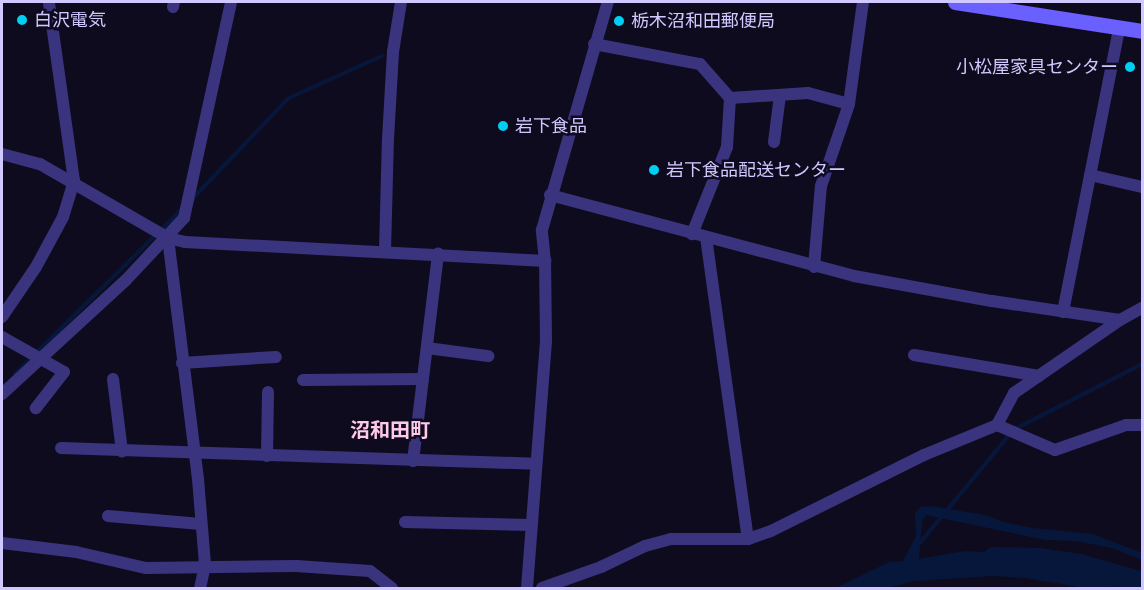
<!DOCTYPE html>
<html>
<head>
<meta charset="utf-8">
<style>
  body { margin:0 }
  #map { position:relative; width:1144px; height:590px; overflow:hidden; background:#0f0b1e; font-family:Quicksand,"Noto Sans JP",sans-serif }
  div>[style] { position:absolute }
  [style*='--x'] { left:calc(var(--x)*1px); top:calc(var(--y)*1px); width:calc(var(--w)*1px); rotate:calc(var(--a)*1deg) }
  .water>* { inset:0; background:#07173b }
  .stream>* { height:4px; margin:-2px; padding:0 2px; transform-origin:2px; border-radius:2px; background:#07173b }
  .river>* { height:21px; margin:-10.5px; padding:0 10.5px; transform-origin:10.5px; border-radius:10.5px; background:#07173b }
  .street>* { height:12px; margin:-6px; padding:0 6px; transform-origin:6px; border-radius:6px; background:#3a347f }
  .secondary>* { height:15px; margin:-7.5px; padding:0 7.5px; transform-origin:7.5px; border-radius:7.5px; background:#6a5fff }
  .dots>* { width:16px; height:16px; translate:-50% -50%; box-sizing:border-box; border:3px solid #0f0b1e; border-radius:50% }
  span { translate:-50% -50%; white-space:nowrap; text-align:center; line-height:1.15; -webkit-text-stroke:5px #0f0b1e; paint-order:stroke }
  .poi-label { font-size:18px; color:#d1c8ff }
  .left { translate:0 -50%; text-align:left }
  .right { translate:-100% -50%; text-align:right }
  .neighbourhood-label { font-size:20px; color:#ffcae9; font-weight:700 }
  .frame { position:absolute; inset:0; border:3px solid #d1c8ff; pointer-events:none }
</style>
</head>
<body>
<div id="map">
  <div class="water">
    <div style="clip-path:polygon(931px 506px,985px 515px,1003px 522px,1032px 528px,1093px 534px,1142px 553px,1142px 560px,1112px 548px,1076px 541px,1045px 540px,926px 515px,922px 521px,919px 559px,965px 551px,1003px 553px,1046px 563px,1123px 588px,1085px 588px,1025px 578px,992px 576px,914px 581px,888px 588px,836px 588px,889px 562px,903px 561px,916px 536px,915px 513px,920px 507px)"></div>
  </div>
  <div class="stream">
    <div style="--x:192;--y:199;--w:140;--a:-46.2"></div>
    <div style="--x:289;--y:98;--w:102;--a:-24.3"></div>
    <div style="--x:15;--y:374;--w:236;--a:-44.7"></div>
    <div style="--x:1015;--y:429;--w:143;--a:-27.1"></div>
    <div style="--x:919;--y:544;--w:143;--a:-50.4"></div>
  </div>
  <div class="river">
    <div style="--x:993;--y:557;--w:46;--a:1.2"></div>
    <div style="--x:1039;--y:558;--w:41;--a:8.3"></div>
    <div style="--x:1080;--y:564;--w:65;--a:16.2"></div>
  </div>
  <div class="street">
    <div style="--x:173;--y:7;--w:5;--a:-79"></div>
    <div style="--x:594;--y:44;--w:108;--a:10.7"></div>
    <div style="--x:700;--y:64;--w:45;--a:48.6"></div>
    <div style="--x:730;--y:98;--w:49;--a:93.5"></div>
    <div style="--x:727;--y:147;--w:94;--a:111.9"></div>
    <div style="--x:730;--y:98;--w:78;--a:-3.7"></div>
    <div style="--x:808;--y:93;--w:42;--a:15"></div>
    <div style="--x:774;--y:142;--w:47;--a:-82.7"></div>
    <div style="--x:2;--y:154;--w:39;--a:15"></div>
    <div style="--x:40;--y:164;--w:148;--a:30"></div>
    <div style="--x:168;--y:238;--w:17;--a:13"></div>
    <div style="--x:185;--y:242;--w:361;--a:3"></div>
    <div style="--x:1090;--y:175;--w:53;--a:13"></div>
    <div style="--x:550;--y:195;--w:315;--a:14.9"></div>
    <div style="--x:854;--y:276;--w:140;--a:10.3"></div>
    <div style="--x:992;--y:301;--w:129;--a:8.4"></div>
    <div style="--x:706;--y:237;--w:305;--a:82.1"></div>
    <div style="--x:168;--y:238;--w:243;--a:82.9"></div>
    <div style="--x:198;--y:479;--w:86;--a:85.3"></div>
    <div style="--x:205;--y:565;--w:24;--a:102"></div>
    <div style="--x:385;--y:251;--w:112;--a:-88.5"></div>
    <div style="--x:388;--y:139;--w:87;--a:-86.7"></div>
    <div style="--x:393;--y:52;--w:51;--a:-80.9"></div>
    <div style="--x:814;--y:267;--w:81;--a:-85.1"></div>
    <div style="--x:821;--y:186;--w:87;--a:-71.1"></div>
    <div style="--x:849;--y:104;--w:103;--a:-82.2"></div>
    <div style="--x:1063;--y:312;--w:289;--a:-78.8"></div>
    <div style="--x:2;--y:317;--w:60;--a:-55.8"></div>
    <div style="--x:36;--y:267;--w:57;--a:-61.6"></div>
    <div style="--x:63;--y:217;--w:38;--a:-73"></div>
    <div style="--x:74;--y:181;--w:181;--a:-98"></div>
    <div style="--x:2;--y:337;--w:71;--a:29.4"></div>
    <div style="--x:64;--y:372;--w:46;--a:127.9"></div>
    <div style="--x:427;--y:348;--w:62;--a:7.5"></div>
    <div style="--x:914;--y:355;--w:127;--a:9.5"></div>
    <div style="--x:182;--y:363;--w:94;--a:-3.7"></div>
    <div style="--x:113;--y:379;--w:73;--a:82.9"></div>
    <div style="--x:303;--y:380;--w:120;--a:-0.5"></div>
    <div style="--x:2;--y:394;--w:168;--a:-42.6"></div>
    <div style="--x:126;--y:280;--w:85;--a:-46.9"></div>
    <div style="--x:184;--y:218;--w:221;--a:-77.7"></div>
    <div style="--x:997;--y:425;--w:63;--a:23.3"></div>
    <div style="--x:1055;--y:450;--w:75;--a:-19.4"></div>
    <div style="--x:1126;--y:425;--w:16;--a:0"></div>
    <div style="--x:61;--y:448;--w:474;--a:1.9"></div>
    <div style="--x:267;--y:456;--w:64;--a:-89.1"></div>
    <div style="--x:413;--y:461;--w:209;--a:-83.1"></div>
    <div style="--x:108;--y:516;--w:93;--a:4.9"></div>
    <div style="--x:405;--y:522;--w:125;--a:1.4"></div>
    <div style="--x:2;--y:543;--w:75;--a:6.9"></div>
    <div style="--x:76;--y:552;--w:72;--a:12.9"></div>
    <div style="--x:146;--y:568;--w:150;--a:-0.8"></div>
    <div style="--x:296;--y:566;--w:74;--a:3.9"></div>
    <div style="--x:370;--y:571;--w:28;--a:38"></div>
    <div style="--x:527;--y:588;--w:249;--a:-85.6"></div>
    <div style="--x:546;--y:340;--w:79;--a:-90.7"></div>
    <div style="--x:545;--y:261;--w:31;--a:-96"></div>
    <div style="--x:542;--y:230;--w:237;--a:-73.9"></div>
    <div style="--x:542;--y:588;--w:63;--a:-19.6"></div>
    <div style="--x:601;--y:567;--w:49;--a:-25.5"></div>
    <div style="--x:645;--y:546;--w:27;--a:-15"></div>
    <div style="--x:671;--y:539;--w:77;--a:0"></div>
    <div style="--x:748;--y:539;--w:24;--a:-19"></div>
    <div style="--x:771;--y:531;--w:171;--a:-26.4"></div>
    <div style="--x:924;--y:455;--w:79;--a:-22.3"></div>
    <div style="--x:997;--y:425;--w:36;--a:-62"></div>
    <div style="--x:1014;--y:393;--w:129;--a:-34.6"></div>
    <div style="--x:1120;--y:320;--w:25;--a:-29"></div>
  </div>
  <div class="secondary">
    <div style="--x:955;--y:2;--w:189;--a:8.8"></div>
  </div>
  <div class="dots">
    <div style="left:22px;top:20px;background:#00cff3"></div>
    <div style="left:619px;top:21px;background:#00cff3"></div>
    <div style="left:1130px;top:67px;background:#00cff3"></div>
    <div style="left:503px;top:126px;background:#00cff3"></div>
    <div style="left:654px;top:170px;background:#00cff3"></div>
  </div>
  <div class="poi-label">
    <span class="left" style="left:34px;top:20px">白沢電気</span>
    <span class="left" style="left:631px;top:21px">栃木沼和田郵便局</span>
    <span class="right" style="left:1118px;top:67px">小松屋家具センター</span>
    <span class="left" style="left:515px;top:126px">岩下食品</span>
    <span class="left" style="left:666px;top:170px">岩下食品配送センター</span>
  </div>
  <div class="neighbourhood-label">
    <span style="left:390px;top:429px">沼和田町</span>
  </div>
  <div class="frame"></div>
</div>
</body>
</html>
